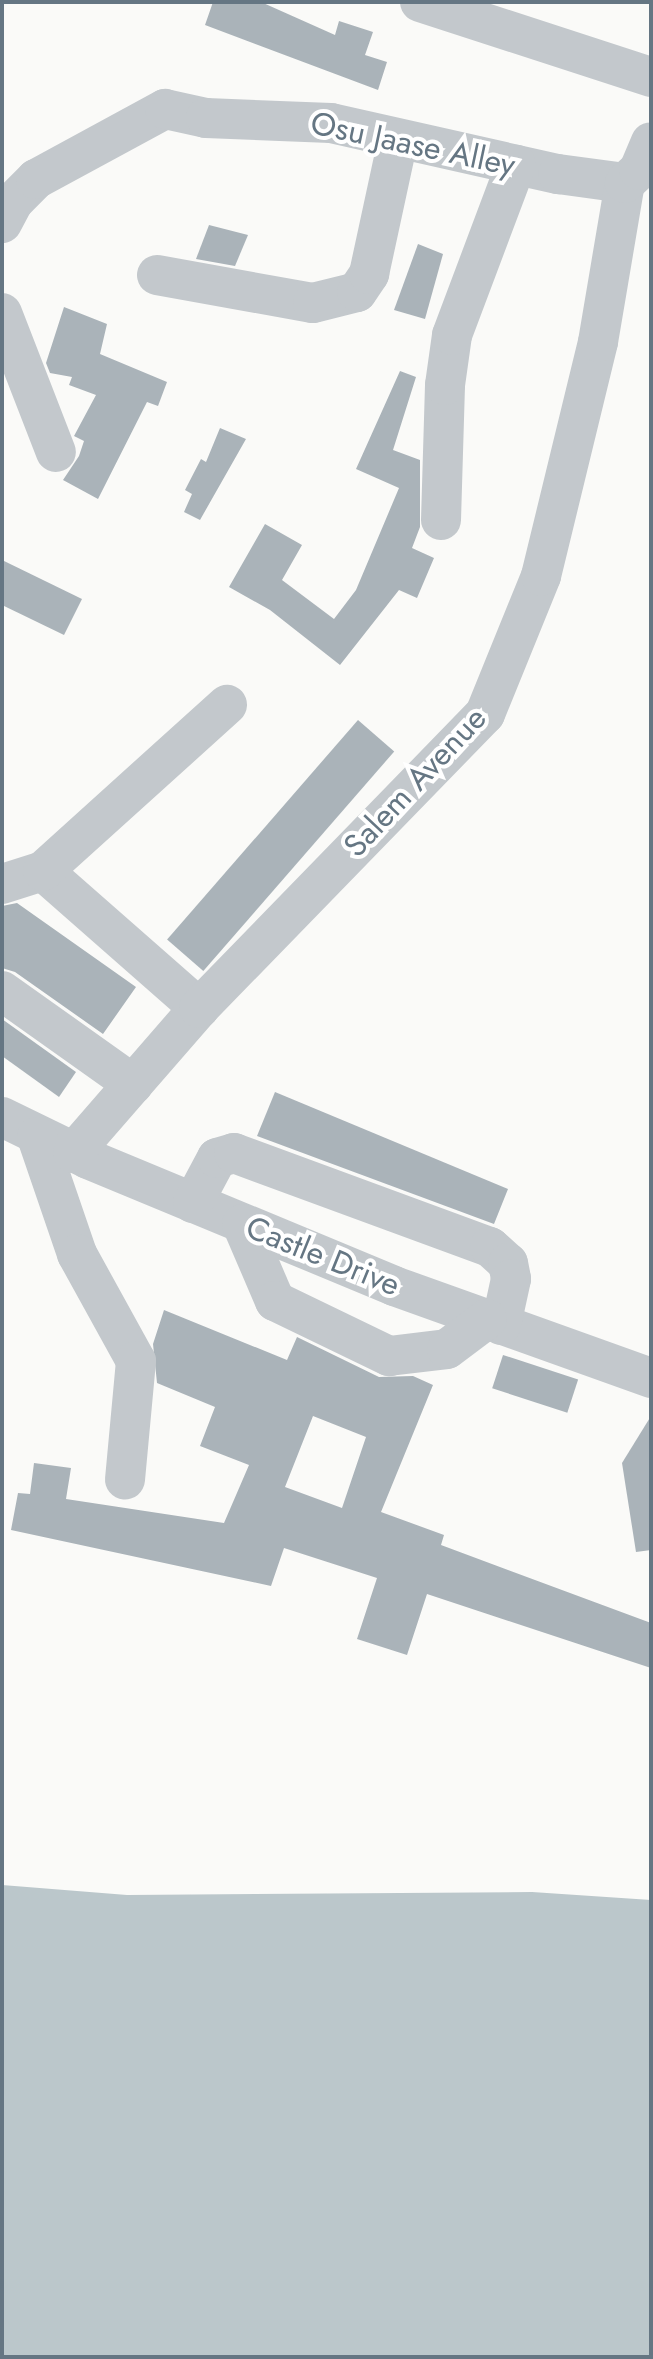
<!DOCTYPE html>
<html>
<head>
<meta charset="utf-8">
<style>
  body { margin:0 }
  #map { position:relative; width:653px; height:2359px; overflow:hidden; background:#fafaf8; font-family:Jost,sans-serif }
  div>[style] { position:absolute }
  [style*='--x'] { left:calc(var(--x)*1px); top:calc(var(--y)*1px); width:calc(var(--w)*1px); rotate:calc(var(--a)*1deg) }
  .water>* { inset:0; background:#bbc7cb }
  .building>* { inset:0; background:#aab3b9; transform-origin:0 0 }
  .minor>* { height:40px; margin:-20px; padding:0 20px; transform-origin:20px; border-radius:20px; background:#c3c8cc }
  span { translate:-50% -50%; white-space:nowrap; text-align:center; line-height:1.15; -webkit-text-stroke:8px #fff; paint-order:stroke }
  .street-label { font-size:32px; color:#657683 }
  .frame { position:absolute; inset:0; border:4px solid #657683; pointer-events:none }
</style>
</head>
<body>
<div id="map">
  <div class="water">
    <div style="clip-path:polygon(2px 1885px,127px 1895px,532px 1892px,651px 1900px,651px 2357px,2px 2357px)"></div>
  </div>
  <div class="building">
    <div style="clip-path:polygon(213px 2px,261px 2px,335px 35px,339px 21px,373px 32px,365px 55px,387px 62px,378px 90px,205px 25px)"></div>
    <div style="clip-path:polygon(209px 225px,248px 235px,235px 266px,196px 259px)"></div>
    <div style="clip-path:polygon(418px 244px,443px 254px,425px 319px,394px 310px)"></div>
    <div style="clip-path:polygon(64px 307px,107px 324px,100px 354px,167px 382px,158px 406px,147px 402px,98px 499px,63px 480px,79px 456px,84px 441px,74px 436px,96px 395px,69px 385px,72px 377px,50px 373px,46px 363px)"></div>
    <div style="clip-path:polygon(400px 371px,416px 377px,393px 450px,420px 460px,420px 527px,412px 548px,434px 558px,417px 598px,399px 590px,340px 665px,270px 610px,229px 587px,265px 524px,302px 545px,282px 580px,334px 619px,356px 590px,399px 488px,356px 469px)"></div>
    <div style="clip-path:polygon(220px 428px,246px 439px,200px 520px,184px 512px,192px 494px,185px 490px,201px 459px,206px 462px)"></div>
    <div style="clip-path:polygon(2px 560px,82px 599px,64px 635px,2px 605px)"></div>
    <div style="left:358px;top:720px;width:48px;height:291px;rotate:41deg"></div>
    <div style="clip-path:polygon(17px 903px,136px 987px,103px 1034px,15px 972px,2px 968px,2px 906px)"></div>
    <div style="clip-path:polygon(2px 1019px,76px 1072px,59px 1097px,2px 1056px)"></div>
    <div style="clip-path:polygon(275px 1092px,508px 1189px,494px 1224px,257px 1136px)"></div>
    <div style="clip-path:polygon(evenodd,164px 1310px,287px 1360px,297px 1337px,379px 1377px,413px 1376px,433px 1385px,381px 1512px,444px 1535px,441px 1545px,651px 1623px,651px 1668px,427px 1594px,407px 1655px,357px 1639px,377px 1578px,284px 1548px,271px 1586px,11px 1530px,18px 1493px,30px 1494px,34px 1463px,71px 1468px,66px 1499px,224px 1523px,249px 1465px,200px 1446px,215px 1407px,157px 1383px,153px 1344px,164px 1310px,313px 1416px,366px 1437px,342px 1508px,285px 1487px,313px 1416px)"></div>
    <div style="left:503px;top:1355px;width:79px;height:35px;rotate:18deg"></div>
    <div style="clip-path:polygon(651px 1416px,651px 1550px,636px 1552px,622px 1463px)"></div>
  </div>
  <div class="minor">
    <div style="--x:420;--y:2;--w:243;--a:18"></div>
    <div style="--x:2;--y:223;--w:24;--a:-62"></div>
    <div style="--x:13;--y:202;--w:33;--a:-45"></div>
    <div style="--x:36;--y:179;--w:147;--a:-28.5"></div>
    <div style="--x:165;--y:109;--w:42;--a:12.4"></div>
    <div style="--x:206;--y:118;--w:125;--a:2.3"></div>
    <div style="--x:331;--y:123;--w:233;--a:12.7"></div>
    <div style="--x:558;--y:174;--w:68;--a:7.7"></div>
    <div style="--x:157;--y:275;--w:158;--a:10.2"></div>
    <div style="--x:313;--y:303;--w:45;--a:-14"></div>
    <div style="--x:357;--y:292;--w:22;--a:-56"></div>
    <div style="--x:369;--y:274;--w:137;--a:-77.8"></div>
    <div style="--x:2;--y:313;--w:149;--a:68.8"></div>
    <div style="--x:441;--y:520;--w:135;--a:-88.3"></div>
    <div style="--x:445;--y:385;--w:50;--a:-82"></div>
    <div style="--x:452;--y:335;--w:182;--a:-69.4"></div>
    <div style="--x:43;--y:871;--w:208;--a:41.3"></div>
    <div style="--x:2;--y:884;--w:43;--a:-17.6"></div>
    <div style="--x:43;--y:871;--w:248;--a:-42.1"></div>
    <div style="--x:2;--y:991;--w:161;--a:35.4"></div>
    <div style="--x:2;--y:1117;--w:96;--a:26"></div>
    <div style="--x:88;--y:1159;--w:331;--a:22.5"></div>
    <div style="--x:394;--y:1286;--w:273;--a:19.7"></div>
    <div style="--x:37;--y:1137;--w:124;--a:71.1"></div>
    <div style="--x:77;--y:1254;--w:122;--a:61.1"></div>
    <div style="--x:136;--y:1361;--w:119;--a:95.3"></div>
    <div style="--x:73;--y:1153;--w:192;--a:-49"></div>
    <div style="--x:199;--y:1008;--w:410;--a:-45.8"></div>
    <div style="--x:485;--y:714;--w:149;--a:-67.9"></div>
    <div style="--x:541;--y:576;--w:241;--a:-76.3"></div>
    <div style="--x:598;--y:342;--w:161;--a:-80.4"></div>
    <div style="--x:625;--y:183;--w:19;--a:-43"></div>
    <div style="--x:639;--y:170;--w:30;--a:-67"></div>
    <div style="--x:193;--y:1203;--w:51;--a:-61.9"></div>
    <div style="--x:217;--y:1158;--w:18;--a:-16"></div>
    <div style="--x:234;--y:1153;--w:273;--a:20.2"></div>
    <div style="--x:490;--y:1247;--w:24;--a:42"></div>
    <div style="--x:508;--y:1263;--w:16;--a:79"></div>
    <div style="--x:511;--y:1279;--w:47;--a:102.3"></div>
    <div style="--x:242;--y:1224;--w:84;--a:66.8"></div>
    <div style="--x:275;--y:1301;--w:127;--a:25.8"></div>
    <div style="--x:389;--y:1356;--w:58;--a:-6.9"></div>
    <div style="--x:447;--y:1349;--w:50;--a:-36.9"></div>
  </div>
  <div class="street-label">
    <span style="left:413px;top:144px;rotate:12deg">Osu Jaase Alley</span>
    <span style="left:415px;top:782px;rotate:-47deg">Salem Avenue</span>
    <span style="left:323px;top:1256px;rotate:22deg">Castle Drive</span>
  </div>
  <div class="frame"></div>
</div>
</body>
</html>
